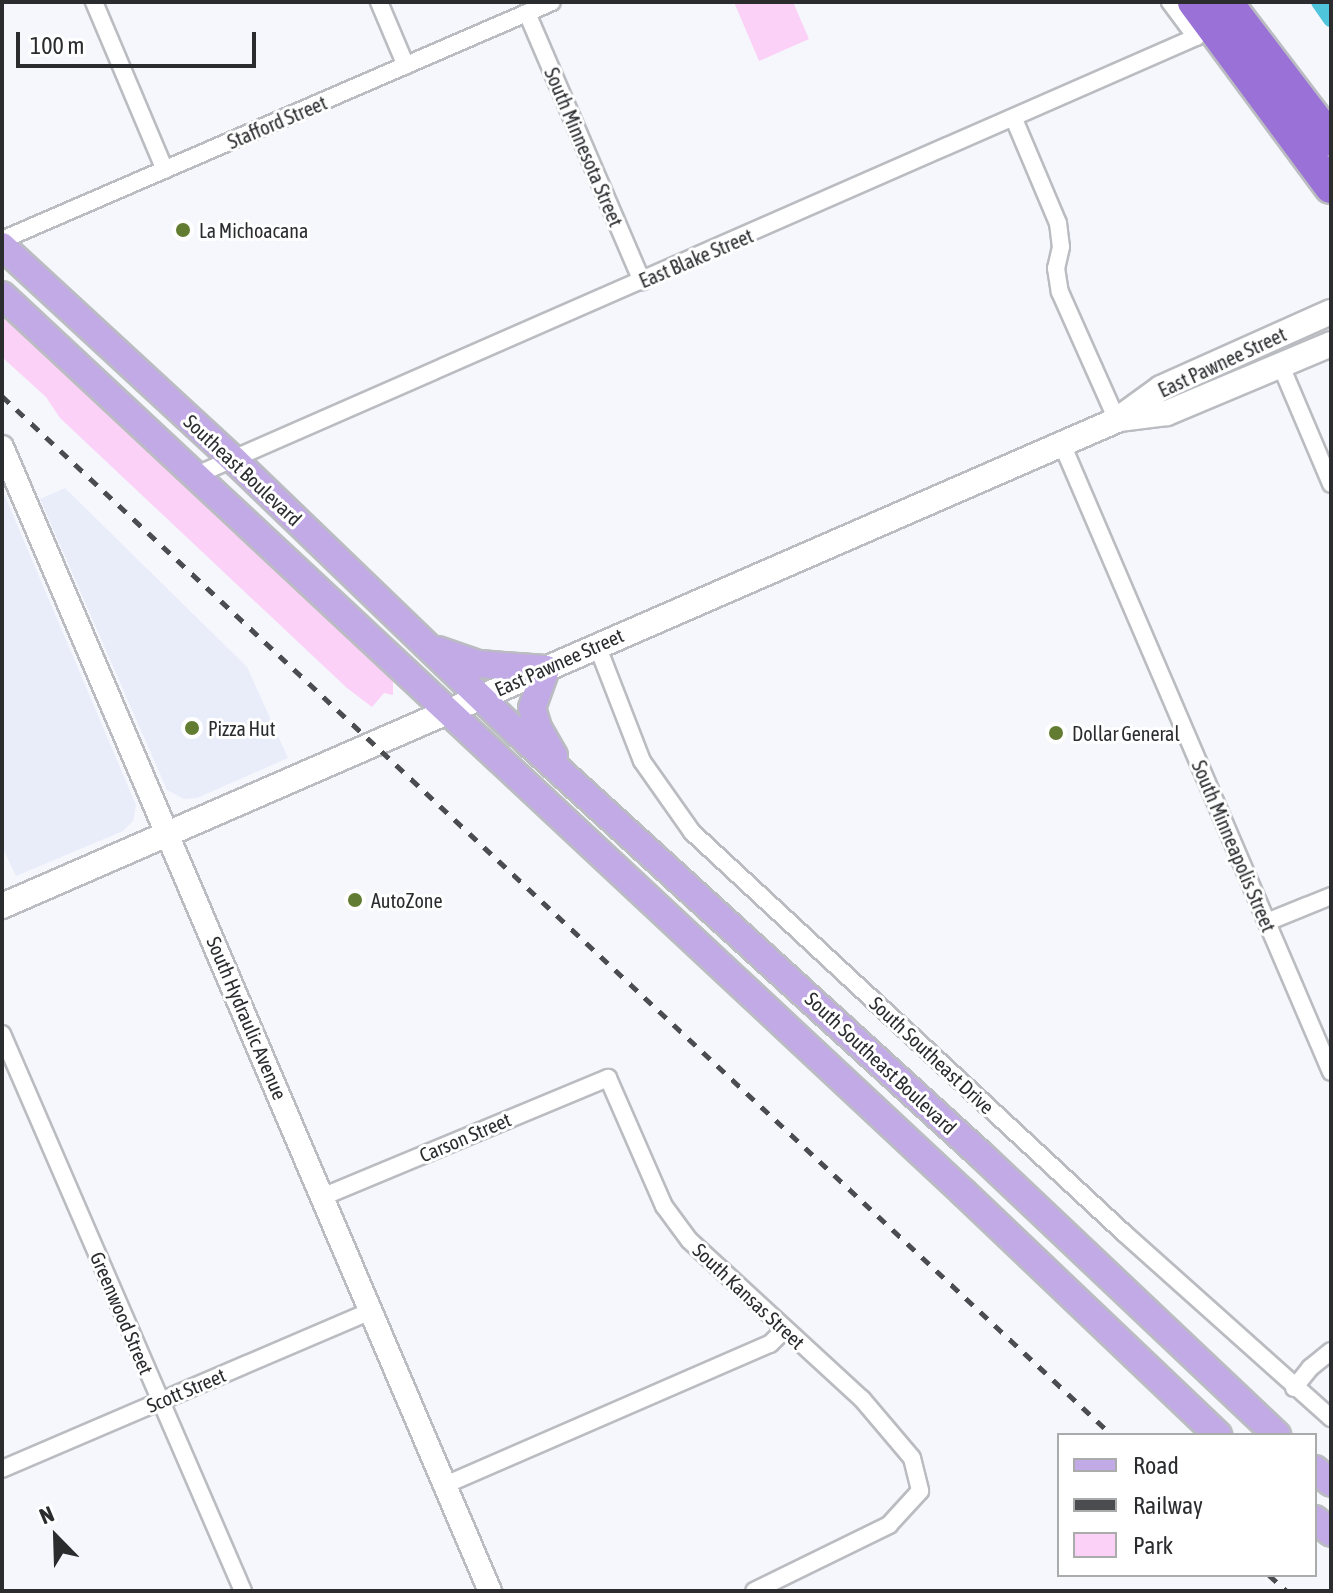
<!DOCTYPE html>
<html>
<head>
<meta charset="utf-8">
<style>
  body { margin:0 }
  #map { position:relative; width:1333px; height:1593px; overflow:hidden; background:#f5f7fc; font-family:"Asap Condensed",sans-serif }
  div>[style] { position:absolute }
  [style*='--x'] { left:calc(var(--x)*1px); top:calc(var(--y)*1px); width:calc(var(--w)*1px); rotate:calc(var(--a)*1deg) }
  .built>* { inset:0; background:#e9edfa }
  .green>* { inset:0; background:#fbd1f7 }
  .canal>* { height:16px; margin:-8px; padding:0 8px; transform-origin:8px; border-radius:8px; background:#4fc5dc }
  .roads { filter:drop-shadow(2px 0 #babcc1) drop-shadow(-2px 0 #babcc1) drop-shadow(0 2px #babcc1) drop-shadow(0 -2px #babcc1) }
  .minor>* { height:16px; margin:-8px; padding:0 8px; transform-origin:8px; border-radius:8px; background:#fff }
  .tertiary>* { height:22px; margin:-11px; padding:0 11px; transform-origin:11px; border-radius:11px; background:#fff }
  .secondary>* { height:24px; margin:-12px; padding:0 12px; transform-origin:12px; border-radius:12px; background:#fff }
  .primary>* { height:26px; margin:-13px; padding:0 13px; transform-origin:13px; border-radius:13px; background:#c2aae7 }
  .motorway>* { height:32px; margin:-16px; padding:0 16px; transform-origin:16px; border-radius:16px; background:#9971d7 }
  .rail>* { height:5px; margin-top:-2.5px; transform-origin:0; background:repeating-linear-gradient(90deg,#4b4c4f 0 10px,transparent 0 20px) }
  .dots>* { width:22px; height:22px; translate:-50% -50%; box-sizing:border-box; border:4px solid #fff; border-radius:50% }
  span { translate:-50% -50%; white-space:nowrap; text-align:center; line-height:1.15; -webkit-text-stroke:6px #fff; paint-order:stroke }
  .street-label { font-size:20px; color:#2b2c2e }
  .poi-label { font-size:20px; color:#2b2c2e }
  .left { translate:0 -50%; text-align:left }
  .frame { position:absolute; inset:0; border:4px solid #2b2c2e; pointer-events:none }
  .legend { position:absolute; left:1057px; top:1433px; width:260px; height:144px; box-sizing:border-box; background:#fff; border:2px solid #aaabab; margin:0; padding:10px 14px; list-style:none; font-size:24px; color:#2b2c2e }
  .legend li { display:flex; align-items:center; gap:16px; height:40px }
  .legend b { width:40px; border:2px solid #aaabab }
  .north { position:absolute; left:16px; top:1497px; width:80px; height:80px; -webkit-text-stroke:6px #fff; paint-order:stroke; rotate:337deg; font-size:22px; font-weight:700; line-height:32px; text-align:center; color:#2b2c2e }
  .north::after { content:''; display:block; margin:auto; width:28px; height:36px; background:#2b2c2e; clip-path:polygon(50% 0,100% 100%,50% 72%,0 100%) }
  .scale { position:absolute; left:16px; top:32px; width:240px; height:36px; box-sizing:border-box; border:4px solid #2b2c2e; border-top:0; padding-left:10px; font-size:24px; line-height:28px; white-space:nowrap; color:#2b2c2e; -webkit-text-stroke:6px #fff; paint-order:stroke }
</style>
</head>
<body>
<div id="map">
  <div class="built">
    <div style="clip-path:polygon(65px 488px,247px 667px,288px 758px,197px 798px,184px 799px,167px 790px,40px 499px)"></div>
    <div style="clip-path:polygon(2px 489px,136px 805px,133px 821px,123px 831px,16px 876px,2px 846px)"></div>
  </div>
  <div class="green">
    <div style="clip-path:polygon(734px 2px,793px 2px,809px 39px,759px 61px)"></div>
    <div style="clip-path:polygon(2px 306px,388px 669px,393px 678px,393px 695px,384px 693px,372px 707px,347px 688px,60px 418px,46px 397px,2px 357px)"></div>
  </div>
  <div class="canal">
    <div style="--x:1319;--y:2;--w:21;--a:55"></div>
  </div>
  <div class="roads">
    <div class="minor">
      <div style="--x:94;--y:2;--w:182;--a:67.1"></div>
      <div style="--x:379;--y:2;--w:69;--a:67.1"></div>
      <div style="--x:527;--y:13;--w:292;--a:66.8"></div>
      <div style="--x:1014;--y:119;--w:113;--a:67.1"></div>
      <div style="--x:1058;--y:223;--w:24;--a:83"></div>
      <div style="--x:1061;--y:247;--w:22;--a:103"></div>
      <div style="--x:1056;--y:268;--w:24;--a:81"></div>
      <div style="--x:1060;--y:292;--w:140;--a:66"></div>
      <div style="--x:2;--y:240;--w:599;--a:-23.4"></div>
      <div style="--x:1281;--y:366;--w:128;--a:67"></div>
      <div style="--x:1062;--y:444;--w:683;--a:66.81"></div>
      <div style="--x:194;--y:476;--w:1094;--a:-23.66"></div>
      <div style="--x:1196;--y:37;--w:44;--a:-126.6"></div>
      <div style="--x:597;--y:645;--w:124;--a:68.8"></div>
      <div style="--x:642;--y:761;--w:87;--a:54.8"></div>
      <div style="--x:692;--y:832;--w:589;--a:42.87"></div>
      <div style="--x:1124;--y:1233;--w:278;--a:41.8"></div>
      <div style="--x:1267;--y:922;--w:69;--a:-22.1"></div>
      <div style="--x:2;--y:1034;--w:607;--a:66.6"></div>
      <div style="--x:322;--y:1197;--w:310;--a:-22.6"></div>
      <div style="--x:608;--y:1078;--w:140;--a:66.4"></div>
      <div style="--x:664;--y:1206;--w:42;--a:53.7"></div>
      <div style="--x:689;--y:1240;--w:235;--a:42.6"></div>
      <div style="--x:862;--y:1399;--w:77;--a:49.7"></div>
      <div style="--x:912;--y:1458;--w:34;--a:76"></div>
      <div style="--x:920;--y:1491;--w:46;--a:132.4"></div>
      <div style="--x:889;--y:1525;--w:150;--a:153.9"></div>
      <div style="--x:1294;--y:1388;--w:26;--a:-51"></div>
      <div style="--x:1310;--y:1368;--w:27;--a:-39"></div>
      <div style="--x:2;--y:1469;--w:401;--a:-23.2"></div>
      <div style="--x:445;--y:1485;--w:354;--a:-23.5"></div>
      <div style="--x:770;--y:1344;--w:20;--a:-45"></div>
    </div>
    <div class="tertiary">
      <div style="--x:2;--y:447;--w:1244;--a:66.9"></div>
    </div>
    <div class="secondary">
      <div style="--x:1119;--y:419;--w:48;--a:-7.1"></div>
      <div style="--x:1167;--y:413;--w:178;--a:-22.8"></div>
      <div style="--x:2;--y:906;--w:1216;--a:-23.55"></div>
      <div style="--x:1117;--y:420;--w:54;--a:-36"></div>
      <div style="--x:1161;--y:388;--w:186;--a:-24.1"></div>
    </div>
    <div class="primary">
      <div style="--x:2;--y:246;--w:316;--a:42.7"></div>
      <div style="--x:234;--y:460;--w:393;--a:43.9"></div>
      <div style="--x:517;--y:732;--w:626;--a:42.35"></div>
      <div style="--x:980;--y:1154;--w:409;--a:43.4"></div>
      <div style="--x:2;--y:295;--w:1316;--a:43.03"></div>
      <div style="--x:964;--y:1193;--w:351;--a:43.6"></div>
      <div style="--x:438;--y:650;--w:42;--a:19.3"></div>
      <div style="--x:478;--y:664;--w:68;--a:4.2"></div>
      <div style="--x:546;--y:669;--w:41;--a:109.7"></div>
      <div style="--x:532;--y:708;--w:21;--a:73"></div>
      <div style="--x:538;--y:728;--w:32;--a:60"></div>
      <div style="--x:1315;--y:1469;--w:21;--a:41"></div>
      <div style="--x:1315;--y:1519;--w:21;--a:41"></div>
    </div>
    <div class="motorway">
      <div style="--x:1194;--y:2;--w:230;--a:53.5"></div>
      <div style="--x:1226;--y:2;--w:173;--a:52.7"></div>
    </div>
  </div>
  <div class="rail">
    <div style="--x:2;--y:396;--w:1520;--a:43.11"></div>
    <div style="--x:1269;--y:1575;--w:24;--a:42"></div>
  </div>
  <div class="dots">
    <div style="left:183px;top:230px;background:#627d31"></div>
    <div style="left:192px;top:728px;background:#627d31"></div>
    <div style="left:1056px;top:733px;background:#627d31"></div>
    <div style="left:355px;top:900px;background:#627d31"></div>
  </div>
  <div class="street-label">
    <span style="left:277px;top:122px;rotate:-23deg">Stafford Street</span>
    <span style="left:584px;top:147px;rotate:67deg">South Minnesota Street</span>
    <span style="left:696px;top:258px;rotate:-23deg">East Blake Street</span>
    <span style="left:1222px;top:362px;rotate:-25deg">East Pawnee Street</span>
    <span style="left:243px;top:470px;rotate:43deg">Southeast Boulevard</span>
    <span style="left:559px;top:662px;rotate:-24deg">East Pawnee Street</span>
    <span style="left:1234px;top:846px;rotate:67deg">South Minneapolis Street</span>
    <span style="left:247px;top:1018px;rotate:67deg">South Hydraulic Avenue</span>
    <span style="left:932px;top:1055px;rotate:43deg">South Southeast Drive</span>
    <span style="left:881px;top:1063px;rotate:43deg">South Southeast Boulevard</span>
    <span style="left:465px;top:1137px;rotate:-23deg">Carson Street</span>
    <span style="left:749px;top:1296px;rotate:43deg">South Kansas Street</span>
    <span style="left:122px;top:1313px;rotate:67deg">Greenwood Street</span>
    <span style="left:186px;top:1390px;rotate:-23deg">Scott Street</span>
  </div>
  <div class="poi-label">
    <span class="left" style="left:199px;top:230px">La Michoacana</span>
    <span class="left" style="left:208px;top:728px">Pizza Hut</span>
    <span class="left" style="left:1072px;top:733px">Dollar General</span>
    <span class="left" style="left:371px;top:900px">AutoZone</span>
  </div>
  <div class="frame"></div>
  <ul class="legend">
  <li><b style="height:10px;background:#c2aae7"></b>Road</li>
  <li><b style="height:10px;background:#4b4c4f"></b>Railway</li>
  <li><b style="height:22px;background:#fbd1f7"></b>Park</li>
  </ul>
  <div class="north">N</div>
  <div class="scale">100 m</div>
</div>
</body>
</html>
